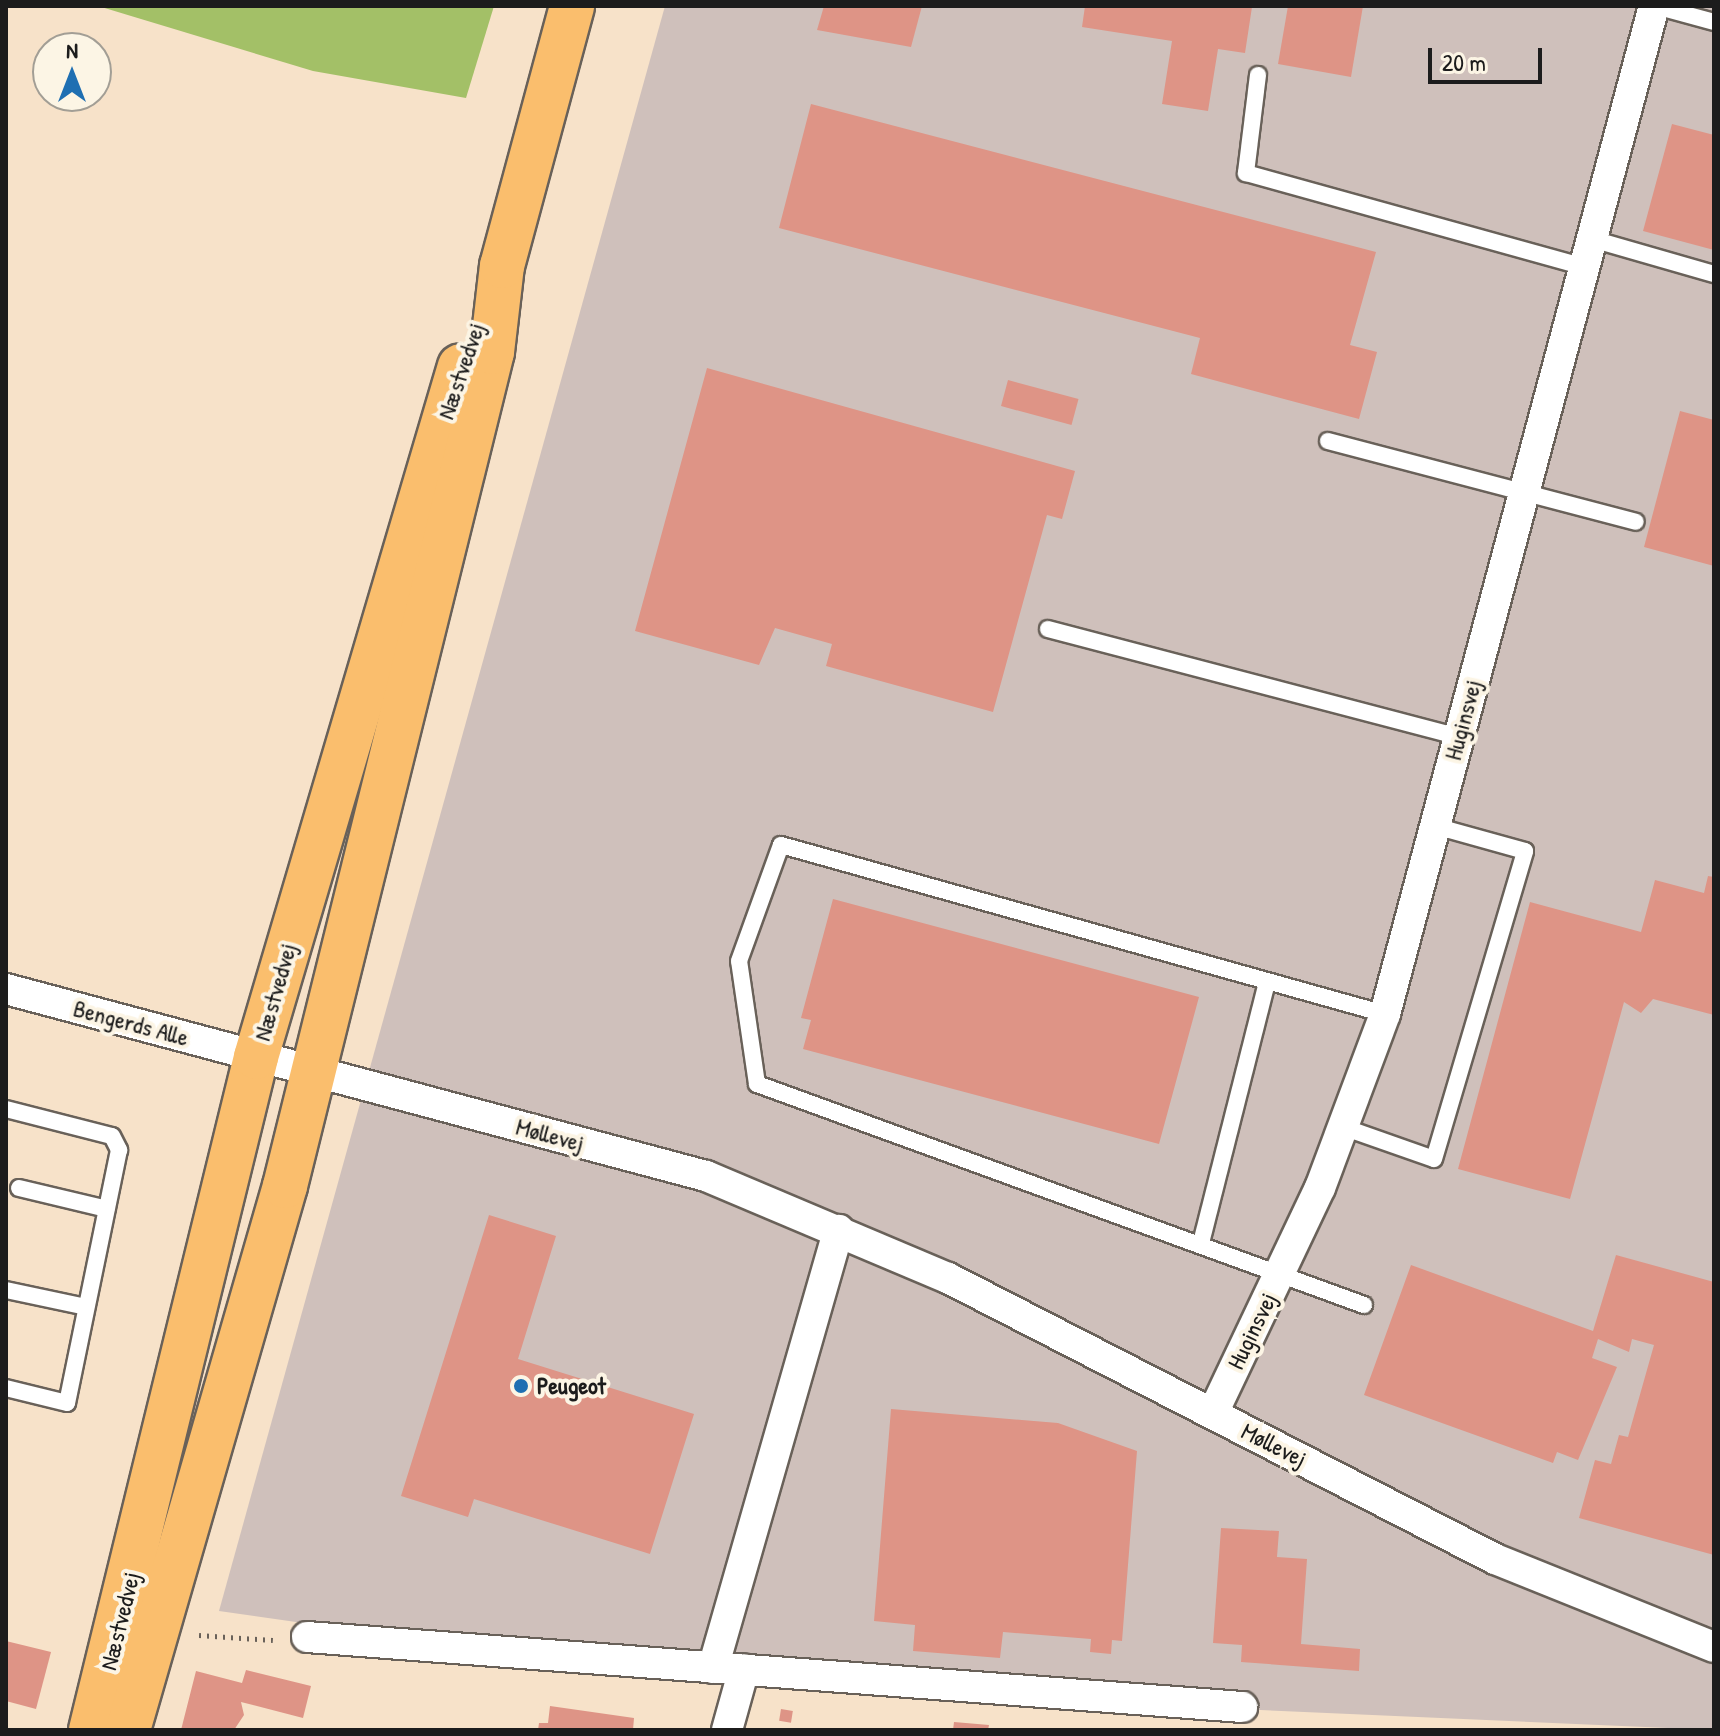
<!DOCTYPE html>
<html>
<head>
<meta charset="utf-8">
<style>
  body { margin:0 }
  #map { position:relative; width:1720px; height:1736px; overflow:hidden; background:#f7e2c9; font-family:"Patrick Hand",sans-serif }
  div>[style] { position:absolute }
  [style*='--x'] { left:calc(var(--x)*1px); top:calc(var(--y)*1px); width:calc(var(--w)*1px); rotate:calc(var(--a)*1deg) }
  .industrial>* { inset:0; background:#cfc0bb }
  .green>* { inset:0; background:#a3c067 }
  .building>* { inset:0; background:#de9486; transform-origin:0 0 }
  .path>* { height:5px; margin-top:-2.5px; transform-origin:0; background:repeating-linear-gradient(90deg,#696159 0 2px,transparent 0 8px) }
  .roads { filter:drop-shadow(2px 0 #696159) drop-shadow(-2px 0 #696159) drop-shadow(0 2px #696159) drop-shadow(0 -2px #696159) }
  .service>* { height:16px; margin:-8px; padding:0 8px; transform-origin:8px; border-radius:8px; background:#fff }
  .minor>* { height:30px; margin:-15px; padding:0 15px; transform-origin:15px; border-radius:15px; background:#fff }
  .primary>* { height:44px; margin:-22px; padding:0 22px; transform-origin:22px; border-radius:22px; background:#fabe6d }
  .dots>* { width:22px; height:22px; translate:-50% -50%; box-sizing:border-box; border:4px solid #fcf5e5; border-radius:50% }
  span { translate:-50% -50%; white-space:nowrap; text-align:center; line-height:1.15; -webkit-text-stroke:8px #fcf5e5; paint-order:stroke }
  .street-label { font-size:24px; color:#1c1c1c }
  .poi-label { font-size:24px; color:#1c1c1c; font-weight:700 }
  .left { translate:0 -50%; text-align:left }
  .frame { position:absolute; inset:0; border:8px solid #1c1c1c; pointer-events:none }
  .north { position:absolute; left:32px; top:32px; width:80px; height:80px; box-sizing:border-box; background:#fcf5e5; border:2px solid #a29e95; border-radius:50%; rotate:0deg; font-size:22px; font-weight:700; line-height:32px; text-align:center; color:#1c1c1c }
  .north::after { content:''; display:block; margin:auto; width:28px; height:36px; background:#1f6fb2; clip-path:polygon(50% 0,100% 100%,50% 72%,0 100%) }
  .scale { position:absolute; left:1428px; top:48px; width:114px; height:36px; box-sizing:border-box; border:4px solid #1c1c1c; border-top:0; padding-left:10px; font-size:24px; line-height:28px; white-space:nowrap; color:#1c1c1c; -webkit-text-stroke:6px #fcf5e5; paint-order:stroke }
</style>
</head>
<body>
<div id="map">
  <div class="industrial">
    <div style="clip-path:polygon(665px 6px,1714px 6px,1714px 1730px,759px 1688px,219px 1611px)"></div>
  </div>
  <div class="green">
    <div style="clip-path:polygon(98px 6px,494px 6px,466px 98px,313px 71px)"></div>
  </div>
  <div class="building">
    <div style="clip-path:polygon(824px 6px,922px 6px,911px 47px,817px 30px)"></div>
    <div style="clip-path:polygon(1085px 6px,1242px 6px,1252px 7px,1245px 53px,1218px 49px,1208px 111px,1162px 104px,1172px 41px,1082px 27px)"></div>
    <div style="clip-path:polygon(1288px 6px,1363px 6px,1351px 77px,1278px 64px)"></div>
    <div style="clip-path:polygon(811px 104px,1376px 252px,1350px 345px,1377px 352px,1359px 419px,1191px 374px,1200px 338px,779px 228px)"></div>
    <div style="clip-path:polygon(1672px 124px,1714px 135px,1714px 250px,1643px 231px)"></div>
    <div style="clip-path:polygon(707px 368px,1075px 471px,1062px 519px,1047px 515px,993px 712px,826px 666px,832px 644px,775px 628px,759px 665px,635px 631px)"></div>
    <div style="left:1008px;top:380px;width:73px;height:27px;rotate:15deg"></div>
    <div style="clip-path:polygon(1680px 411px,1714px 420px,1714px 566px,1644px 547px)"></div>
    <div style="clip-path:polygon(1708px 876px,1714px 877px,1714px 1015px,1653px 999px,1641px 1013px,1624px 1002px,1570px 1199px,1458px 1169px,1530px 902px,1641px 932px,1655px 880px,1704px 893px)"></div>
    <div style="clip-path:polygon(833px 899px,1199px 997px,1159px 1144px,803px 1049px,811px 1020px,801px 1018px)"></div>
    <div style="clip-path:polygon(489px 1215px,556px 1236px,518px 1359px,694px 1414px,650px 1554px,474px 1499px,468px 1517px,401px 1496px)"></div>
    <div style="clip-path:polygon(1616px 1255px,1714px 1282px,1714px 1555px,1579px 1518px,1595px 1460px,1611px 1464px,1619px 1435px,1628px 1437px,1654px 1345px,1632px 1339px,1629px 1352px,1598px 1339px,1592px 1358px,1617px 1367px,1578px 1460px,1557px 1452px,1553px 1463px,1364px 1395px,1411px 1265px,1593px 1331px)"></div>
    <div style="clip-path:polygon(891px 1409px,1058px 1423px,1137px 1451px,1122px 1641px,1112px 1640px,1111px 1654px,1090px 1652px,1091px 1639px,1003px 1632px,1000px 1658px,913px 1651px,915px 1625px,874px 1621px)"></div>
    <div style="clip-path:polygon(1221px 1528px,1279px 1531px,1277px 1557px,1307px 1559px,1301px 1644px,1360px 1649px,1359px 1671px,1241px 1662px,1242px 1645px,1213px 1643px)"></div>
    <div style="clip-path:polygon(6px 1641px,51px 1652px,36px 1709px,6px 1701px)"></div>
    <div style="clip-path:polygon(246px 1670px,311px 1686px,303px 1718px,241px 1702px,244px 1715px,234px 1730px,181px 1730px,196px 1671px,242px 1683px)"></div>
    <div style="clip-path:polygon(550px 1706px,634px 1718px,633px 1730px,538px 1730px,539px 1723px,548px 1723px)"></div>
    <div style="left:781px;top:1709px;width:12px;height:12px;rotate:9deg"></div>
    <div style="clip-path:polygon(954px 1722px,989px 1725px,988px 1730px,953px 1730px)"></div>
  </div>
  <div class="path">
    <div style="--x:199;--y:1635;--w:74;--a:3.9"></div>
  </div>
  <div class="roads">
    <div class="service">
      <div style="--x:1655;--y:6;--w:61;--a:15.2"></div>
      <div style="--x:1258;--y:75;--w:99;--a:97"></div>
      <div style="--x:1246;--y:173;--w:351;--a:15.5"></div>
      <div style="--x:1592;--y:239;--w:127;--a:16"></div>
      <div style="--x:1328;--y:441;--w:318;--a:14.7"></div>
      <div style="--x:1048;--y:629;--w:425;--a:14.7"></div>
      <div style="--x:6;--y:1109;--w:109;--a:14.3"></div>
      <div style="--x:112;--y:1136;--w:16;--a:63"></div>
      <div style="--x:119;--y:1150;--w:258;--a:101.6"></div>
      <div style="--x:67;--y:1403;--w:63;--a:-166.2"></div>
      <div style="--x:1343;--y:1127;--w:96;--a:19.4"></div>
      <div style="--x:1434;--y:1159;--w:321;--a:-73.5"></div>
      <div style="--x:1525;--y:851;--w:93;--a:-164.5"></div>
      <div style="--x:19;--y:1188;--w:90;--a:13.4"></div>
      <div style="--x:1201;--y:1243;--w:268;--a:-75.8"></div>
      <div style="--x:6;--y:1290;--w:82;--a:12"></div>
      <div style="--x:1364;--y:1305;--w:646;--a:-159.99"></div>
      <div style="--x:757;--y:1084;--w:124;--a:-98.3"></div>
      <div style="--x:739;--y:961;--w:123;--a:-70.1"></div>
      <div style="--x:781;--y:845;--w:627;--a:15.63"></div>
    </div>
    <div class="minor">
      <div style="--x:6;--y:989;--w:725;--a:14.96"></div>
      <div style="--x:706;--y:1176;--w:263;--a:22.9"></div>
      <div style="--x:948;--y:1278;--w:615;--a:27.19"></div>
      <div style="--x:1495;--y:1559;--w:236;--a:21.9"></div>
      <div style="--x:1213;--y:1413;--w:249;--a:-64.6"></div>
      <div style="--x:1320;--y:1188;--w:186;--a:-69.5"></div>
      <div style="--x:1385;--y:1014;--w:1043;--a:-75.06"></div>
      <div style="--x:307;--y:1637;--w:938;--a:4.28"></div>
      <div style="--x:713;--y:1668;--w:456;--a:-74"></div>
      <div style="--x:727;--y:1730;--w:63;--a:-74.4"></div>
    </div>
    <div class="primary">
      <div style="--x:91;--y:1730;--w:693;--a:-76.22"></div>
      <div style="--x:256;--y:1057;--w:720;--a:-73.55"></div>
      <div style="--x:128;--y:1730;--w:566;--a:-73.9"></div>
      <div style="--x:285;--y:1186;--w:859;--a:-76.06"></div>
      <div style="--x:492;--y:352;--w:87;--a:-83.4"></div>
      <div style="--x:502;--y:266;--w:269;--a:-74.9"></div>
    </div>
  </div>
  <div class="dots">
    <div style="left:521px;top:1386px;background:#1f6fb2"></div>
  </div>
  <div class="street-label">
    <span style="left:461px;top:371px;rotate:-71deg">Næstvedvej</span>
    <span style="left:1463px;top:720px;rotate:-75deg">Huginsvej</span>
    <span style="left:275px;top:992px;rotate:-74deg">Næstvedvej</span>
    <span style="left:131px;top:1023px;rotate:15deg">Bengerds Alle</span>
    <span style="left:550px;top:1135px;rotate:15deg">Møllevej</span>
    <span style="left:1252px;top:1331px;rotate:-64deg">Huginsvej</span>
    <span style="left:1274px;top:1445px;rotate:27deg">Møllevej</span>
    <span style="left:120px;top:1621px;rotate:-76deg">Næstvedvej</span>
  </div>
  <div class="poi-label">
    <span class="left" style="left:537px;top:1386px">Peugeot</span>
  </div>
  <div class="frame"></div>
  <div class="north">N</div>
  <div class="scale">20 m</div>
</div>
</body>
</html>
